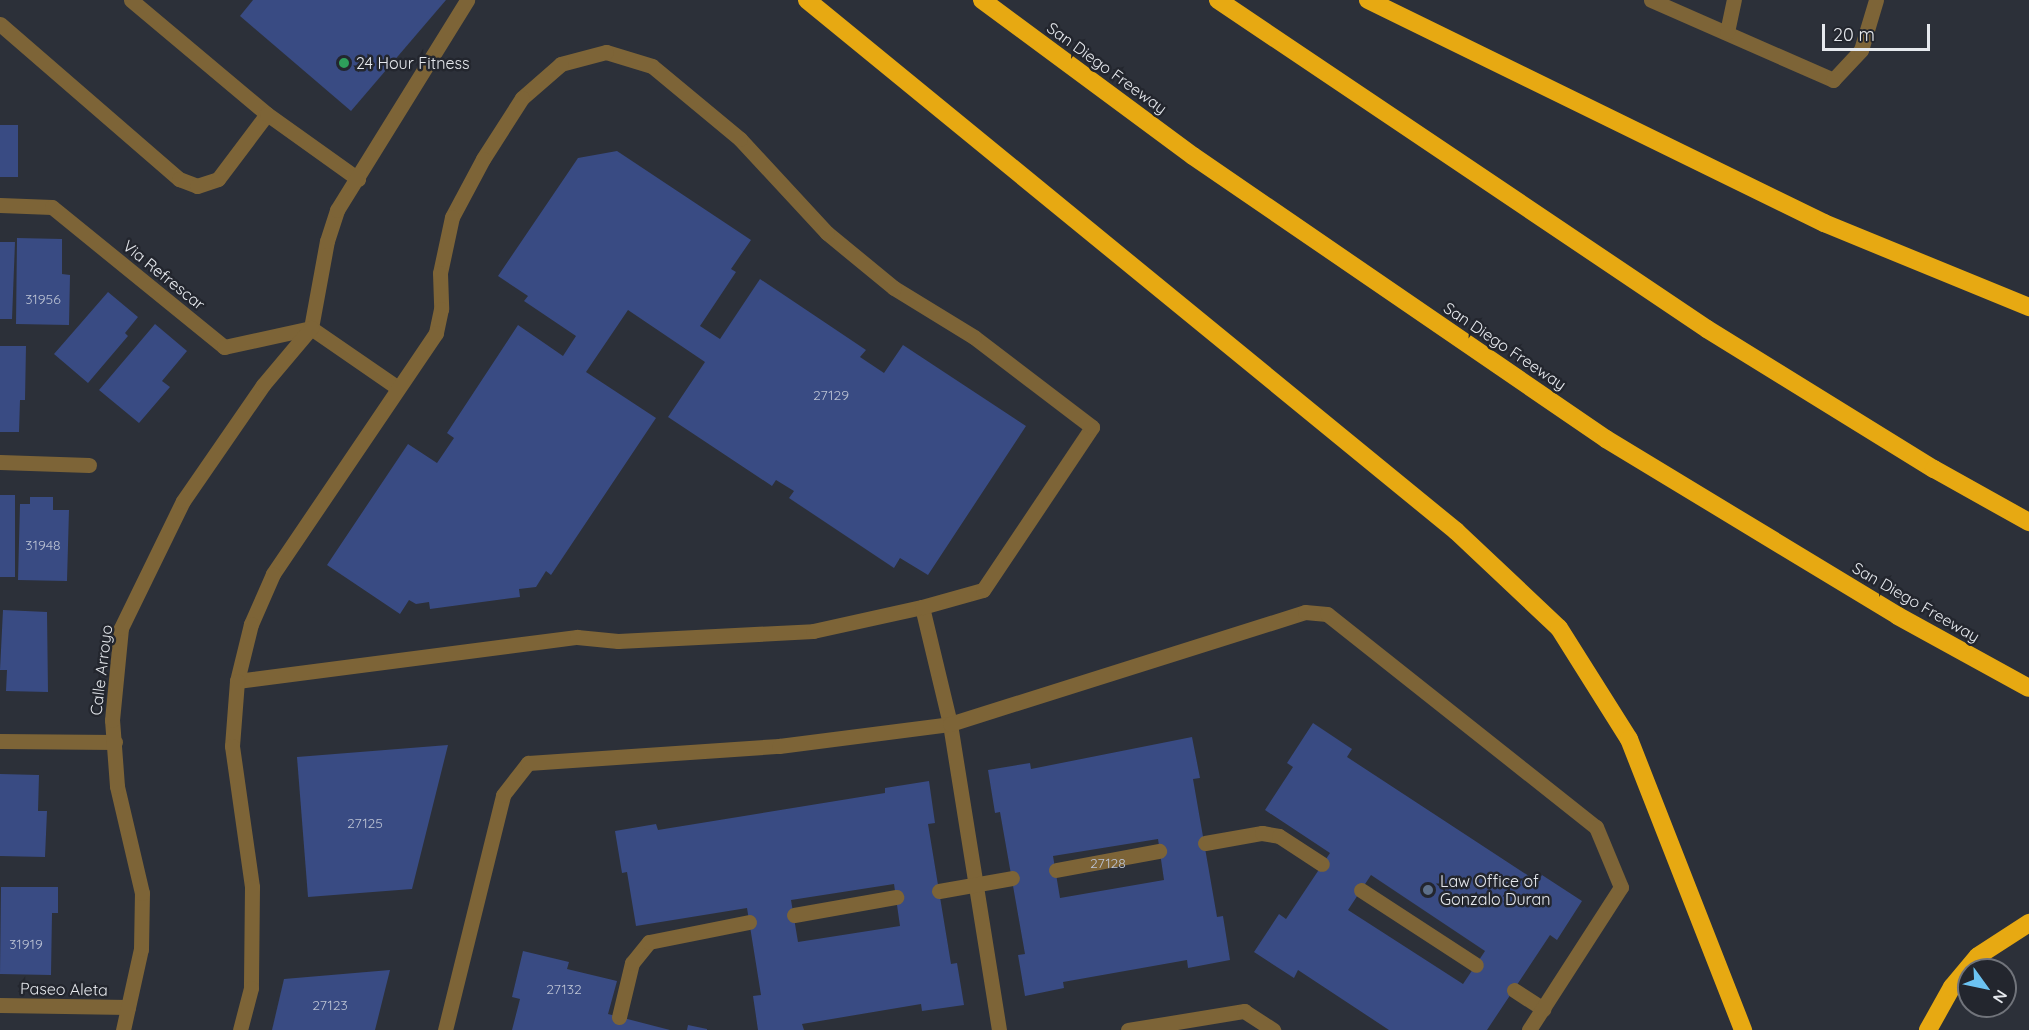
<!DOCTYPE html>
<html>
<head>
<meta charset="utf-8">
<style>
  body { margin:0 }
  #map { position:relative; width:2029px; height:1030px; overflow:hidden; background:#2c3039; font-family:Quicksand,sans-serif }
  div>[style] { position:absolute }
  [style*='--x'] { left:calc(var(--x)*1px); top:calc(var(--y)*1px); width:calc(var(--w)*1px); rotate:calc(var(--a)*1deg) }
  .building>* { inset:0; background:#394b83; transform-origin:0 0 }
  .service>* { height:15px; margin:-7.5px; padding:0 7.5px; transform-origin:7.5px; border-radius:7.5px; background:#7d6437 }
  .minor>* { height:15px; margin:-7.5px; padding:0 7.5px; transform-origin:7.5px; border-radius:7.5px; background:#7d6437 }
  .tertiary>* { height:15px; margin:-7.5px; padding:0 7.5px; transform-origin:7.5px; border-radius:7.5px; background:#7d6437 }
  .motorway>* { height:18px; margin:-9px; padding:0 9px; transform-origin:9px; border-radius:9px; background:#e7a912 }
  .dots>* { width:16px; height:16px; translate:-50% -50%; box-sizing:border-box; border:3px solid #23262e; border-radius:50% }
  span { translate:-50% -50%; white-space:nowrap; text-align:center; line-height:1.15; -webkit-text-stroke:5px #23262e; paint-order:stroke }
  .number-label { font-size:14px; color:#bbc2d3 }
  .number-label span { -webkit-text-stroke-width:0 }
  .poi-label { font-size:16px; color:#e6e9ee }
  .left { translate:0 -50%; text-align:left }
  .street-label { font-size:16px; color:#e6e9ee }
  .north { position:absolute; left:1957px; top:958px; width:60px; height:60px; box-sizing:border-box; background:#23262e; border:2px solid #71747b; border-radius:50%; rotate:123deg; font-size:16px; font-weight:700; line-height:24px; text-align:center; color:#e6e9ee }
  .north::after { content:''; display:block; margin:auto; width:21px; height:27px; background:#6cc3f2; clip-path:polygon(50% 0,100% 100%,50% 72%,0 100%) }
  .scale { position:absolute; left:1822px; top:24px; width:108px; height:27px; box-sizing:border-box; border:3px solid #e6e9ee; border-top:0; padding-left:8px; font-size:18px; line-height:21px; white-space:nowrap; color:#e6e9ee; -webkit-text-stroke:4px #23262e; paint-order:stroke }
</style>
</head>
<body>
<div id="map">
  <div class="building">
    <div style="clip-path:polygon(253px 0,446px 0,351px 111px,240px 16px)"></div>
    <div style="left:0;top:125px;width:18px;height:52px"></div>
    <div style="clip-path:polygon(617px 151px,751px 240px,731px 269px,736px 272px,700px 326px,720px 339px,760px 279px,866px 350px,860px 357px,884px 373px,903px 345px,1026px 426px,928px 575px,900px 558px,894px 568px,789px 498px,794px 491px,776px 480px,772px 486px,668px 417px,705px 362px,628px 310px,586px 372px,656px 418px,551px 575px,546px 571px,536px 587px,519px 589px,520px 597px,430px 609px,429px 602px,416px 604px,409px 600px,400px 614px,327px 565px,408px 444px,437px 463px,454px 438px,447px 433px,518px 325px,563px 356px,576px 336px,524px 301px,528px 296px,498px 276px,578px 158px)"></div>
    <div style="clip-path:polygon(17px 238px,62px 239px,62px 274px,70px 275px,69px 325px,16px 324px)"></div>
    <div style="clip-path:polygon(0 242px,15px 242px,12px 319px,0 319px)"></div>
    <div style="clip-path:polygon(108px 292px,138px 317px,125px 333px,128px 336px,88px 383px,54px 354px)"></div>
    <div style="clip-path:polygon(155px 324px,187px 351px,162px 381px,170px 387px,139px 423px,99px 390px)"></div>
    <div style="clip-path:polygon(0 346px,26px 346px,25px 400px,20px 400px,19px 432px,0 432px)"></div>
    <div style="left:0;top:495px;width:15px;height:82px"></div>
    <div style="clip-path:polygon(30px 497px,53px 497px,53px 510px,69px 510px,67px 581px,18px 580px,20px 504px,30px 504px)"></div>
    <div style="clip-path:polygon(3px 610px,47px 612px,48px 692px,6px 691px,7px 670px,0 670px)"></div>
    <div style="clip-path:polygon(evenodd,1313px 723px,1352px 749px,1347px 757px,1538px 882px,1542px 875px,1582px 901px,1557px 940px,1550px 935px,1487px 1030px,1389px 1030px,1298px 970px,1294px 978px,1254px 952px,1279px 914px,1286px 919px,1330px 853px,1265px 810px,1293px 767px,1287px 763px,1313px 723px,1371px 875px,1485px 951px,1463px 984px,1348px 910px,1371px 875px)"></div>
    <div style="clip-path:polygon(evenodd,1192px 737px,1200px 778px,1193px 779px,1217px 917px,1223px 916px,1230px 960px,1188px 968px,1187px 960px,1063px 982px,1064px 988px,1025px 996px,1018px 955px,1025px 954px,1000px 812px,995px 813px,988px 770px,1030px 763px,1031px 769px,1192px 737px,1158px 839px,1164px 880px,1060px 898px,1053px 856px,1158px 839px)"></div>
    <div style="clip-path:polygon(448px 745px,412px 889px,308px 897px,297px 757px)"></div>
    <div style="clip-path:polygon(0 774px,39px 775px,38px 811px,47px 811px,45px 857px,0 856px)"></div>
    <div style="clip-path:polygon(evenodd,929px 781px,935px 823px,928px 824px,951px 964px,957px 963px,964px 1005px,922px 1011px,921px 1004px,802px 1024px,804px 1030px,758px 1030px,753px 996px,761px 995px,747px 908px,636px 926px,627px 872px,622px 873px,615px 831px,656px 824px,658px 830px,885px 793px,885px 788px,929px 781px,894px 884px,900px 926px,798px 942px,791px 900px,894px 884px)"></div>
    <div style="clip-path:polygon(1px 887px,58px 887px,58px 913px,52px 913px,51px 975px,0 974px)"></div>
    <div style="clip-path:polygon(523px 951px,569px 962px,567px 969px,617px 981px,608px 1014px,670px 1030px,512px 1030px,520px 999px,512px 997px)"></div>
    <div style="clip-path:polygon(390px 970px,375px 1030px,272px 1030px,284px 979px)"></div>
    <div style="clip-path:polygon(688px 1025px,707px 1029px,707px 1030px,687px 1030px)"></div>
  </div>
  <div class="service">
    <div style="--x:131;--y:0;--w:177;--a:40"></div>
    <div style="--x:1651;--y:0;--w:199;--a:23.7"></div>
    <div style="--x:1833;--y:80;--w:41;--a:-47"></div>
    <div style="--x:1861;--y:50;--w:52;--a:-73.3"></div>
    <div style="--x:0;--y:24;--w:237;--a:40.9"></div>
    <div style="--x:179;--y:179;--w:19;--a:21"></div>
    <div style="--x:197;--y:186;--w:22;--a:-18"></div>
    <div style="--x:218;--y:179;--w:81;--a:-53"></div>
    <div style="--x:267;--y:114;--w:112;--a:35.5"></div>
    <div style="--x:1727;--y:32;--w:33;--a:-78"></div>
    <div style="--x:398;--y:388;--w:106;--a:-145.4"></div>
    <div style="--x:311;--y:328;--w:88;--a:-79.6"></div>
    <div style="--x:327;--y:241;--w:33;--a:-72"></div>
    <div style="--x:337;--y:210;--w:247;--a:-58.2"></div>
    <div style="--x:922;--y:607;--w:120;--a:76.5"></div>
    <div style="--x:950;--y:724;--w:310;--a:80.9"></div>
    <div style="--x:237;--y:681;--w:343;--a:-7.4"></div>
    <div style="--x:577;--y:637;--w:41;--a:5.6"></div>
    <div style="--x:618;--y:641;--w:195;--a:-2.9"></div>
    <div style="--x:813;--y:631;--w:112;--a:-12.4"></div>
    <div style="--x:922;--y:607;--w:63;--a:-15.6"></div>
    <div style="--x:983;--y:590;--w:196;--a:-56.2"></div>
    <div style="--x:1092;--y:427;--w:148;--a:-142.7"></div>
    <div style="--x:974;--y:337;--w:94;--a:-148.5"></div>
    <div style="--x:894;--y:288;--w:87;--a:-140.6"></div>
    <div style="--x:827;--y:233;--w:128;--a:-132.8"></div>
    <div style="--x:740;--y:139;--w:114;--a:-140.3"></div>
    <div style="--x:652;--y:66;--w:48;--a:-163.1"></div>
    <div style="--x:606;--y:52;--w:47;--a:165.1"></div>
    <div style="--x:561;--y:64;--w:52;--a:138.9"></div>
    <div style="--x:522;--y:98;--w:72;--a:122.6"></div>
    <div style="--x:483;--y:159;--w:66;--a:118.1"></div>
    <div style="--x:452;--y:217;--w:57;--a:102.1"></div>
    <div style="--x:440;--y:273;--w:36;--a:88"></div>
    <div style="--x:441;--y:309;--w:25;--a:102"></div>
    <div style="--x:436;--y:333;--w:291;--a:124.1"></div>
    <div style="--x:273;--y:574;--w:55;--a:113.7"></div>
    <div style="--x:251;--y:624;--w:59;--a:103.8"></div>
    <div style="--x:237;--y:681;--w:65;--a:94.4"></div>
    <div style="--x:232;--y:746;--w:142;--a:81.9"></div>
    <div style="--x:252;--y:887;--w:101;--a:90.6"></div>
    <div style="--x:251;--y:988;--w:43;--a:104.7"></div>
    <div style="--x:1205;--y:843;--w:58;--a:-10"></div>
    <div style="--x:1262;--y:833;--w:17;--a:10"></div>
    <div style="--x:1279;--y:836;--w:51;--a:33.1"></div>
    <div style="--x:1056;--y:870;--w:105;--a:-10.5"></div>
    <div style="--x:1361;--y:890;--w:137;--a:33.1"></div>
    <div style="--x:939;--y:891;--w:74;--a:-10.1"></div>
    <div style="--x:794;--y:915;--w:104;--a:-10"></div>
    <div style="--x:1514;--y:990;--w:35;--a:33"></div>
    <div style="--x:619;--y:1017;--w:56;--a:-76.5"></div>
    <div style="--x:632;--y:963;--w:27;--a:-51"></div>
    <div style="--x:649;--y:942;--w:102;--a:-11.3"></div>
    <div style="--x:445;--y:1030;--w:242;--a:-76.1"></div>
    <div style="--x:503;--y:795;--w:41;--a:-52"></div>
    <div style="--x:528;--y:763;--w:252;--a:-3.9"></div>
    <div style="--x:779;--y:746;--w:172;--a:-7.3"></div>
    <div style="--x:950;--y:724;--w:372;--a:-17.5"></div>
    <div style="--x:1305;--y:612;--w:22;--a:5"></div>
    <div style="--x:1327;--y:614;--w:343;--a:38.4"></div>
    <div style="--x:1596;--y:827;--w:65;--a:67.4"></div>
    <div style="--x:1621;--y:887;--w:170;--a:122.8"></div>
    <div style="--x:1128;--y:1030;--w:118;--a:-9.3"></div>
    <div style="--x:1244;--y:1011;--w:35;--a:33"></div>
  </div>
  <div class="minor">
    <div style="--x:0;--y:205;--w:52;--a:2.2"></div>
    <div style="--x:52;--y:207;--w:222;--a:39.1"></div>
    <div style="--x:224;--y:347;--w:89;--a:-12.3"></div>
    <div style="--x:0;--y:462;--w:89;--a:1.9"></div>
    <div style="--x:0;--y:741;--w:115;--a:0.5"></div>
    <div style="--x:0;--y:1005;--w:128;--a:0.9"></div>
  </div>
  <div class="tertiary">
    <div style="--x:123;--y:1030;--w:83;--a:-77.5"></div>
    <div style="--x:141;--y:949;--w:56;--a:-89"></div>
    <div style="--x:142;--y:893;--w:110;--a:-103.2"></div>
    <div style="--x:117;--y:786;--w:66;--a:-94.3"></div>
    <div style="--x:112;--y:720;--w:92;--a:-84.4"></div>
    <div style="--x:121;--y:628;--w:141;--a:-64"></div>
    <div style="--x:183;--y:501;--w:141;--a:-55.4"></div>
    <div style="--x:263;--y:385;--w:75;--a:-49.9"></div>
  </div>
  <div class="motorway">
    <div style="--x:807;--y:0;--w:839;--a:39.29"></div>
    <div style="--x:1456;--y:531;--w:141;--a:43.3"></div>
    <div style="--x:1559;--y:628;--w:131;--a:57.8"></div>
    <div style="--x:1629;--y:739;--w:313;--a:68.6"></div>
    <div style="--x:982;--y:0;--w:262;--a:36.5"></div>
    <div style="--x:1193;--y:156;--w:501;--a:34.42"></div>
    <div style="--x:1606;--y:439;--w:341;--a:31.2"></div>
    <div style="--x:1898;--y:616;--w:149;--a:28.8"></div>
    <div style="--x:1218;--y:0;--w:589;--a:33.93"></div>
    <div style="--x:1707;--y:329;--w:267;--a:31.7"></div>
    <div style="--x:1934;--y:469;--w:109;--a:29.2"></div>
    <div style="--x:1368;--y:0;--w:508;--a:26.06"></div>
    <div style="--x:1824;--y:223;--w:222;--a:22.3"></div>
    <div style="--x:1928;--y:1030;--w:49;--a:-60.8"></div>
    <div style="--x:1952;--y:987;--w:40;--a:-50"></div>
    <div style="--x:1978;--y:956;--w:61;--a:-32.9"></div>
  </div>
  <div class="dots">
    <div style="left:344px;top:63px;background:#2e9e5b"></div>
    <div style="left:1428px;top:890px;background:#5c6f8a"></div>
  </div>
  <div class="number-label">
    <span style="left:43px;top:299px">31956</span>
    <span style="left:831px;top:395px">27129</span>
    <span style="left:43px;top:545px">31948</span>
    <span style="left:365px;top:823px">27125</span>
    <span style="left:1108px;top:863px">27128</span>
    <span style="left:26px;top:944px">31919</span>
    <span style="left:564px;top:989px">27132</span>
    <span style="left:330px;top:1005px">27123</span>
  </div>
  <div class="poi-label">
    <span class="left" style="left:356px;top:63px">24 Hour Fitness</span>
    <span class="left" style="left:1440px;top:890px">Law Office of<br>Gonzalo Duran</span>
  </div>
  <div class="street-label">
    <span style="left:1107px;top:68px;rotate:36deg">San Diego Freeway</span>
    <span style="left:164px;top:275px;rotate:39deg">Via Refrescar</span>
    <span style="left:1505px;top:346px;rotate:34deg">San Diego Freeway</span>
    <span style="left:1916px;top:602px;rotate:30deg">San Diego Freeway</span>
    <span style="left:101px;top:670px;rotate:-83deg">Calle Arroyo</span>
    <span style="left:64px;top:989px;rotate:1deg">Paseo Aleta</span>
  </div>
  <div class="north">N</div>
  <div class="scale">20 m</div>
</div>
</body>
</html>
